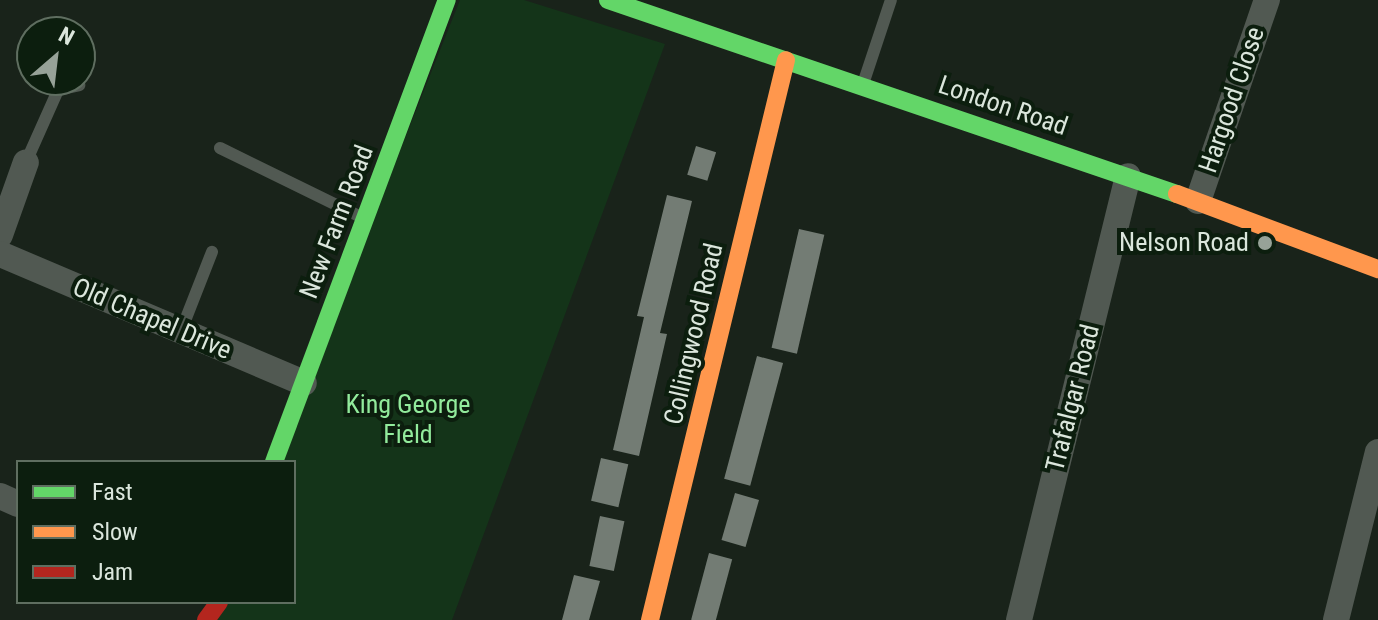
<!DOCTYPE html>
<html>
<head>
<meta charset="utf-8">
<style>
  body { margin:0 }
  #map { position:relative; width:1378px; height:620px; overflow:hidden; background:#19231a; font-family:"Roboto Condensed",sans-serif }
  div>[style] { position:absolute }
  [style*='--x'] { left:calc(var(--x)*1px); top:calc(var(--y)*1px); width:calc(var(--w)*1px); rotate:calc(var(--a)*1deg) }
  .green>* { inset:0; background:#143419 }
  .building>* { inset:0; background:#737c74; transform-origin:0 0 }
  .lane>* { height:12px; margin:-6px; padding:0 6px; transform-origin:6px; border-radius:6px; background:#515952 }
  .street>* { height:26px; margin:-13px; padding:0 13px; transform-origin:13px; border-radius:13px; background:#515952 }
  .fast>* { height:18px; margin:-9px; padding:0 9px; transform-origin:9px; border-radius:9px; background:#63d668 }
  .slow>* { height:18px; margin:-9px; padding:0 9px; transform-origin:9px; border-radius:9px; background:#ff974d }
  .jam>* { height:18px; margin:-9px; padding:0 9px; transform-origin:9px; border-radius:9px; background:#b3261e }
  .dots>* { width:22px; height:22px; translate:-50% -50%; box-sizing:border-box; border:4px solid #0c1e0e; border-radius:50% }
  span { translate:-50% -50%; white-space:nowrap; text-align:center; line-height:1.15; -webkit-text-stroke:8px #0c1e0e; paint-order:stroke }
  .street-label { font-size:26px; color:#dbe6dc }
  .poi-label { font-size:26px; color:#dbe6dc }
  .right { translate:-100% -50%; text-align:right }
  .park-label { font-size:26px; color:#92eb9c }
  .legend { position:absolute; left:16px; top:460px; width:280px; height:144px; box-sizing:border-box; background:#0c1e0e; border:2px solid #5f6e60; margin:0; padding:10px 14px; list-style:none; font-size:24px; color:#dbe6dc }
  .legend li { display:flex; align-items:center; gap:16px; height:40px }
  .legend b { width:40px; border:2px solid #5f6e60 }
  .north { position:absolute; left:16px; top:16px; width:80px; height:80px; box-sizing:border-box; background:#0c1e0e; border:2px solid #5f6e60; border-radius:50%; rotate:28deg; font-size:22px; font-weight:700; line-height:32px; text-align:center; color:#dbe6dc }
  .north::after { content:''; display:block; margin:auto; width:28px; height:36px; background:#97a298; clip-path:polygon(50% 0,100% 100%,50% 72%,0 100%) }
</style>
</head>
<body>
<div id="map">
  <div class="green">
    <div style="clip-path:polygon(460px 0,524px 0,665px 44px,452px 620px,216px 620px,227px 602px,294px 602px,294px 462px,276px 462px)"></div>
  </div>
  <div class="building">
    <div style="left:696px;top:146px;width:21px;height:30px;rotate:17deg"></div>
    <div style="clip-path:polygon(667px 195px,692px 201px,660px 333px,667px 334px,639px 456px,613px 450px,644px 317px,637px 316px)"></div>
    <div style="left:799px;top:229px;width:26px;height:122px;rotate:13deg"></div>
    <div style="left:757px;top:356px;width:27px;height:127px;rotate:15deg"></div>
    <div style="left:601px;top:458px;width:28px;height:44px;rotate:13deg"></div>
    <div style="left:735px;top:493px;width:25px;height:49px;rotate:16deg"></div>
    <div style="left:600px;top:516px;width:25px;height:51px;rotate:12deg"></div>
    <div style="left:709px;top:553px;width:24px;height:69px;rotate:15deg"></div>
    <div style="clip-path:polygon(574px 575px,600px 581px,589px 620px,562px 620px)"></div>
  </div>
  <div class="lane">
    <div style="--x:864;--y:81;--w:85;--a:-71.6"></div>
    <div style="--x:220;--y:148;--w:159;--a:26.1"></div>
    <div style="--x:26;--y:162;--w:79;--a:-66"></div>
    <div style="--x:58;--y:90;--w:22;--a:-13"></div>
    <div style="--x:181;--y:331;--w:85;--a:-68.6"></div>
  </div>
  <div class="street">
    <div style="--x:1198;--y:201;--w:213;--a:-71.1"></div>
    <div style="--x:0;--y:235;--w:77;--a:-70.4"></div>
    <div style="--x:0;--y:254;--w:330;--a:23"></div>
    <div style="--x:0;--y:496;--w:20;--a:24"></div>
    <div style="--x:1019;--y:620;--w:457;--a:-76.2"></div>
    <div style="--x:1336;--y:620;--w:173;--a:-76"></div>
  </div>
  <div class="fast">
    <div style="--x:608;--y:0;--w:601;--a:18.83"></div>
    <div style="--x:274;--y:462;--w:493;--a:-69.5"></div>
  </div>
  <div class="slow">
    <div style="--x:1177;--y:194;--w:215;--a:20.5"></div>
    <div style="--x:650;--y:620;--w:576;--a:-76.35"></div>
  </div>
  <div class="jam">
    <div style="--x:206;--y:620;--w:22;--a:-54"></div>
  </div>
  <div class="dots">
    <div style="left:1265px;top:243px;background:#97a298"></div>
  </div>
  <div class="street-label">
    <span style="left:1232px;top:100px;rotate:-71deg">Hargood Close</span>
    <span style="left:1003px;top:106px;rotate:19deg">London Road</span>
    <span style="left:337px;top:222px;rotate:-69deg">New Farm Road</span>
    <span style="left:152px;top:319px;rotate:23deg">Old Chapel Drive</span>
    <span style="left:694px;top:334px;rotate:-77deg">Collingwood Road</span>
    <span style="left:1073px;top:398px;rotate:-76deg">Trafalgar Road</span>
  </div>
  <div class="poi-label">
    <span class="right" style="left:1249px;top:243px">Nelson Road</span>
  </div>
  <div class="park-label">
    <span style="left:408px;top:420px">King George<br>Field</span>
  </div>
  <ul class="legend">
  <li><b style="height:10px;background:#63d668"></b>Fast</li>
  <li><b style="height:10px;background:#ff974d"></b>Slow</li>
  <li><b style="height:10px;background:#b3261e"></b>Jam</li>
  </ul>
  <div class="north">N</div>
</div>
</body>
</html>
